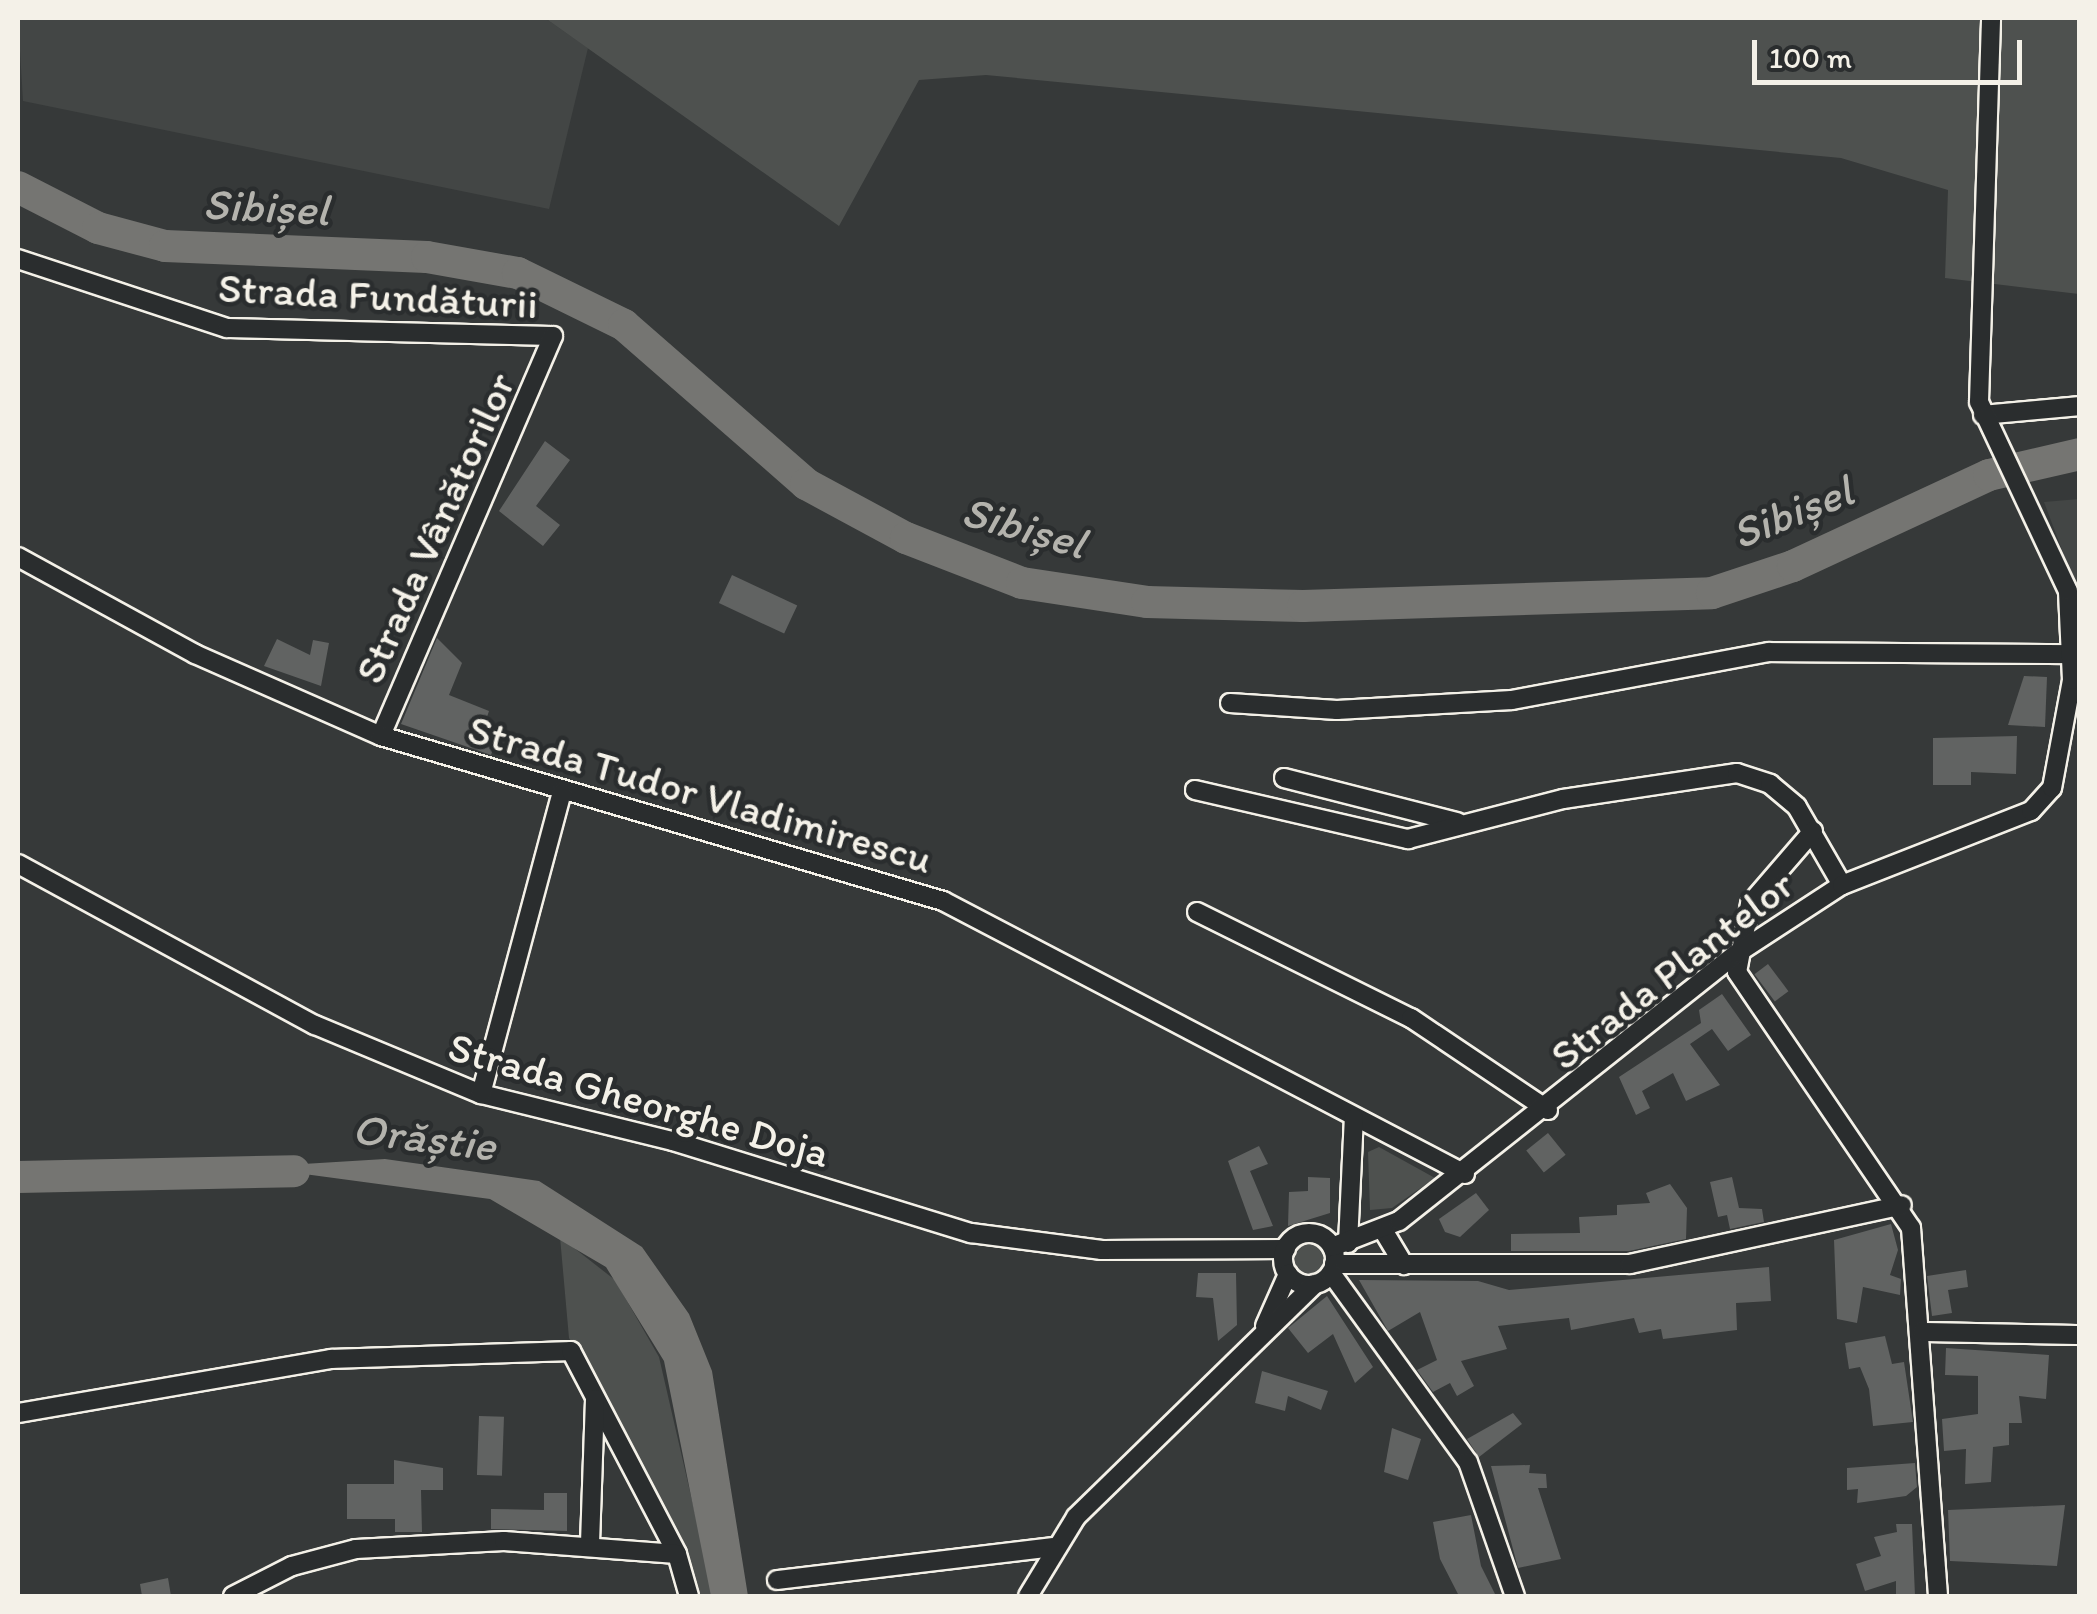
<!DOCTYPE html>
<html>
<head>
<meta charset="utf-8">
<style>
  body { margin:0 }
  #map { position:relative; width:2097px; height:1614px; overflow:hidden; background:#363939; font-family:Itim,sans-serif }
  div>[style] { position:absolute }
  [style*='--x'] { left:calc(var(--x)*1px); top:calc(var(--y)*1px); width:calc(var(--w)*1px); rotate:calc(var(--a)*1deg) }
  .built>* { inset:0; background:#434645 }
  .green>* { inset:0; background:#4e514f }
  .round { border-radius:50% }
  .water>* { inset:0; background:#757572 }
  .river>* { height:32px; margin:-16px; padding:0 16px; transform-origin:16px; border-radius:16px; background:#757572 }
  .building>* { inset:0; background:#616362; transform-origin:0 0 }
  .roads { filter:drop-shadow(2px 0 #f4f1e8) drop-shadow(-2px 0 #f4f1e8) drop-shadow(0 2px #f4f1e8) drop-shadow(0 -2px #f4f1e8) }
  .street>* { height:18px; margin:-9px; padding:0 9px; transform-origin:9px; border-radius:9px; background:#2a2d2e }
  .street>.ring { margin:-9px; padding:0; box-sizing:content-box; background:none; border:18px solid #2a2d2e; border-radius:50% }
  span { translate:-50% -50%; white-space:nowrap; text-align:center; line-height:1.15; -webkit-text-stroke:9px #2a2d2e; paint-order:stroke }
  .street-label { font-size:42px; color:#f4f1e8 }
  .water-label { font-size:45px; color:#b4b3ad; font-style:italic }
  .frame { position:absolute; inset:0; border:20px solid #f4f1e8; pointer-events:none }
  .scale { position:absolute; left:1752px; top:40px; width:270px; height:45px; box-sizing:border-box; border:5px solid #f4f1e8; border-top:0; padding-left:12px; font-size:30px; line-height:35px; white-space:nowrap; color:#f4f1e8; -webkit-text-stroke:8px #2a2d2e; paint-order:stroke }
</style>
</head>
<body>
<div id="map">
  <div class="built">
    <div style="clip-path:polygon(18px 18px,545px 18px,588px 48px,549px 209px,23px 101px)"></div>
    <div style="clip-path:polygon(2079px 499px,2080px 499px,2079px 595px,2044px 502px)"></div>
  </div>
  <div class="green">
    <div style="clip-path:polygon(545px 18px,2079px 18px,2079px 294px,1945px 278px,1948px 190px,1841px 158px,986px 75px,919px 80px,839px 226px)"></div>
    <div style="clip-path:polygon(1379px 1147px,1435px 1178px,1392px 1208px,1370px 1210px,1368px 1152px)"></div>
    <div style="clip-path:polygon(560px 1237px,615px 1280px,659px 1357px,714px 1596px,695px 1596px,675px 1533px,569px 1338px)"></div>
    <div class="round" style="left:1290px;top:1241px;width:36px;height:36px"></div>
  </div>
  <div class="water">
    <div style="clip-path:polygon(385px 1159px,539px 1181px,642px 1247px,689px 1314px,712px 1371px,748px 1596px,711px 1596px,664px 1361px,606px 1267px,490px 1199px,252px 1167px)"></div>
  </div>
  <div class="river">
    <div style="--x:18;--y:187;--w:90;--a:27.1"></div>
    <div style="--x:98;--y:228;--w:69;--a:15"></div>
    <div style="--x:165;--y:246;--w:262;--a:2.4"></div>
    <div style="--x:427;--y:257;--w:92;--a:10"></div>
    <div style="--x:518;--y:273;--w:118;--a:26.1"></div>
    <div style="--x:624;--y:325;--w:242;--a:41.1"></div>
    <div style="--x:806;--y:484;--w:114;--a:28.4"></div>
    <div style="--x:906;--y:538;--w:124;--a:21.2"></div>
    <div style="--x:1022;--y:583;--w:126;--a:8.6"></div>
    <div style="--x:1147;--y:602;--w:156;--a:1.5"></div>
    <div style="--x:1303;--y:606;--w:409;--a:-1.8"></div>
    <div style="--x:1712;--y:593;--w:85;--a:-18.4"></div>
    <div style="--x:1793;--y:566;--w:216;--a:-24.9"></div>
    <div style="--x:1989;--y:475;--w:93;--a:-13"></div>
    <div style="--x:18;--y:1177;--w:276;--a:-1.2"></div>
  </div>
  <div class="building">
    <div style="clip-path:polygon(545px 441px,570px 460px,536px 506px,560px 525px,543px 546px,499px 511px)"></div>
    <div style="left:732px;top:575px;width:72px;height:31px;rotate:25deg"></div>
    <div style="clip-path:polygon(437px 638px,462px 663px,449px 695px,489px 711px,484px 726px,499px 732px,491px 755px,401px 724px)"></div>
    <div style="clip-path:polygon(277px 639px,310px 655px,313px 640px,329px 643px,321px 686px,264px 666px)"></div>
    <div style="clip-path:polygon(2024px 676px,2047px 677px,2045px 727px,2008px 725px)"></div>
    <div style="clip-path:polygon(2017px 736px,2016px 774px,1971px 772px,1971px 785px,1933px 785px,1933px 738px)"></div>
    <div style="left:1768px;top:964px;width:34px;height:17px;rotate:53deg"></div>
    <div style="clip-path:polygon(1722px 994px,1751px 1035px,1728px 1051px,1712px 1029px,1690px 1044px,1720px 1085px,1686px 1101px,1673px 1073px,1642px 1091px,1650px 1108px,1636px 1115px,1619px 1077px,1701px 1023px,1699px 1010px)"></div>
    <div style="left:1548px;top:1133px;width:28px;height:28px;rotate:51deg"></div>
    <div style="clip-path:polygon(1259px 1146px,1268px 1164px,1250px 1171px,1273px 1226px,1253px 1230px,1228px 1161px)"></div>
    <div style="clip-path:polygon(1308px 1177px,1330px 1178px,1330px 1213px,1288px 1226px,1289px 1192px,1308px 1191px)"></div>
    <div style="clip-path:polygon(1732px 1177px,1739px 1208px,1762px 1209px,1764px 1222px,1730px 1229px,1727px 1215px,1718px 1217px,1710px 1182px)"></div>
    <div style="clip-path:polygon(1670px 1184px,1687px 1208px,1686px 1239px,1629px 1251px,1511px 1251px,1511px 1234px,1580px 1233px,1579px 1217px,1617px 1215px,1617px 1205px,1650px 1203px,1646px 1193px)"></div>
    <div style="clip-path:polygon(1476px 1193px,1489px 1210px,1460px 1237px,1445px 1232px,1439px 1219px)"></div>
    <div style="clip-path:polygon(1891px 1224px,1898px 1250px,1890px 1275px,1901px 1279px,1900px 1295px,1863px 1287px,1857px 1323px,1837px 1319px,1834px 1240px)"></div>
    <div style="clip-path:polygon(1769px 1267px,1771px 1301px,1736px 1303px,1737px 1330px,1663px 1339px,1661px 1329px,1639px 1333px,1634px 1318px,1571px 1330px,1569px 1318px,1498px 1326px,1507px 1349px,1461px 1361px,1474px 1386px,1457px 1396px,1450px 1383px,1433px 1392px,1417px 1370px,1437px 1360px,1420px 1312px,1388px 1331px,1359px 1280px,1478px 1281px,1509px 1290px)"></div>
    <div style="clip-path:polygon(1966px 1270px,1968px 1287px,1948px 1290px,1952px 1313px,1932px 1316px,1927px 1276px)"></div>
    <div style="clip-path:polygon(1198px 1273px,1236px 1273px,1237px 1325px,1218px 1341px,1213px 1298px,1196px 1297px)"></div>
    <div style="clip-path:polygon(1327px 1296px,1373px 1367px,1355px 1383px,1333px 1334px,1308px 1353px,1288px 1328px)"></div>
    <div style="clip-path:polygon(1885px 1336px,1892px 1364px,1904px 1362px,1913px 1422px,1873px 1426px,1869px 1389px,1860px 1367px,1849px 1369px,1845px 1343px)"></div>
    <div style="clip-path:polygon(1946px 1348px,2049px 1355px,2046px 1399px,2019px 1396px,2022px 1423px,2009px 1423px,2009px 1445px,1993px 1447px,1991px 1482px,1965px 1484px,1966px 1449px,1944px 1451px,1942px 1419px,1978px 1414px,1978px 1376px,1945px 1375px)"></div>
    <div style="clip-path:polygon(1262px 1371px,1328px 1391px,1321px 1410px,1288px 1396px,1285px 1411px,1255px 1403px)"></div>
    <div style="clip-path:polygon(1513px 1413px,1522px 1424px,1479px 1457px,1467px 1439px)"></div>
    <div style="left:479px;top:1416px;width:25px;height:59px;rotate:2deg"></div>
    <div style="clip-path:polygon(1392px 1428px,1421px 1439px,1408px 1480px,1384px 1472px)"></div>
    <div style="clip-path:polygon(394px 1460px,443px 1468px,443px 1490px,421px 1490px,422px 1532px,395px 1532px,395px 1519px,347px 1519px,347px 1484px,394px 1484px)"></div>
    <div style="clip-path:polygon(1915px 1463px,1917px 1487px,1906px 1496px,1857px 1503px,1858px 1489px,1847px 1490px,1847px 1468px)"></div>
    <div style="clip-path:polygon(1530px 1465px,1529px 1473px,1546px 1474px,1547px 1488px,1538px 1488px,1561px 1559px,1518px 1568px,1491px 1466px)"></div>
    <div style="clip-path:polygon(544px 1493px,567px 1493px,567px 1531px,491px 1529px,491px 1509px,544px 1510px)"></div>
    <div style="clip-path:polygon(2065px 1505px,2057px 1566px,1950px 1561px,1948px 1510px)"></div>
    <div style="clip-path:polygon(1471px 1515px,1481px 1566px,1496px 1596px,1459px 1596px,1440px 1559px,1433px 1522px)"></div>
    <div style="clip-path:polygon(1896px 1524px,1912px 1524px,1915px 1596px,1896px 1596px,1896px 1581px,1865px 1591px,1856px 1564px,1881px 1556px,1874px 1537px,1897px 1532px)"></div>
    <div style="clip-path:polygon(168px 1578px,171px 1596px,142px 1596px,140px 1584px)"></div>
  </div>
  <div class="roads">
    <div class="street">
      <div style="--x:18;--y:259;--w:220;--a:18.3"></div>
      <div style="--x:227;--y:328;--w:326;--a:1.4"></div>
      <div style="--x:553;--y:336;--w:435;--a:113.3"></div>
      <div style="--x:1983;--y:415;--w:97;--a:-5.3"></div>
      <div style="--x:18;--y:557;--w:202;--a:28.7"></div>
      <div style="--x:195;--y:654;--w:203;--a:23.8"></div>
      <div style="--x:381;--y:736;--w:586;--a:16.36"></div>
      <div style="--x:943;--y:901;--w:589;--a:27.61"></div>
      <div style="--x:1230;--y:703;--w:107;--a:3.7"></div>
      <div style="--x:1337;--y:710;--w:175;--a:-3.3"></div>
      <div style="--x:1512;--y:700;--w:261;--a:-10.6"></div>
      <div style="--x:1769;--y:652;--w:305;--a:0.4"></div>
      <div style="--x:1284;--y:778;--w:179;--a:14.3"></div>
      <div style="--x:1195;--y:790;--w:219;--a:13"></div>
      <div style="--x:1408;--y:839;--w:160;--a:-14.5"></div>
      <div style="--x:1563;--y:799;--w:176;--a:-8.5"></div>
      <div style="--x:1737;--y:773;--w:35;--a:18"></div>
      <div style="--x:1770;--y:784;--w:35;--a:40"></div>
      <div style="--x:1797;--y:807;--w:90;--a:60"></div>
      <div style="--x:1813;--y:831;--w:96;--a:130.8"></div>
      <div style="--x:1750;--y:904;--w:69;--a:100.8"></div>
      <div style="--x:1737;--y:972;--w:310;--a:55.8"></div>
      <div style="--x:1911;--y:1228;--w:369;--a:85.8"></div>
      <div style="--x:18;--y:864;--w:338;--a:28.5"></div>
      <div style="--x:315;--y:1025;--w:180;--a:22.6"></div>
      <div style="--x:481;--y:1094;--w:198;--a:13.8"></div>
      <div style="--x:673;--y:1141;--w:312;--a:17.2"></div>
      <div style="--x:971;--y:1233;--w:132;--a:7.4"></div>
      <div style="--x:1102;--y:1250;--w:184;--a:-0.3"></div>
      <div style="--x:1197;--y:912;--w:239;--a:26.4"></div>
      <div style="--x:1411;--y:1018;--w:165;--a:33.9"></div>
      <div style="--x:481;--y:1094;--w:313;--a:-75"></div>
      <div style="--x:1383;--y:1230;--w:41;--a:59"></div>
      <div class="ring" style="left:1283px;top:1233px;width:34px;height:34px"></div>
      <div style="--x:1348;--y:1243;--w:125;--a:-87.3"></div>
      <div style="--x:1332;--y:1247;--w:72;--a:-21.2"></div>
      <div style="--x:1399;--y:1221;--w:430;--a:-38.4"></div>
      <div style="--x:1736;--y:954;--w:126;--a:-33.1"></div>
      <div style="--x:1842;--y:885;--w:203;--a:-21.4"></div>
      <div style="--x:2031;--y:811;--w:31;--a:-48"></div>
      <div style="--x:2052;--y:788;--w:110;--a:-79.5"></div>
      <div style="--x:2072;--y:680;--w:89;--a:-92.6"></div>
      <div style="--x:2068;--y:591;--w:209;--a:-115.2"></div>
      <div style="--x:1979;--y:402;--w:384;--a:-88.2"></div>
      <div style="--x:1334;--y:1264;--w:296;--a:0"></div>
      <div style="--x:1630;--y:1264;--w:278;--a:-12.2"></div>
      <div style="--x:1331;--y:1273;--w:233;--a:54.1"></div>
      <div style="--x:1468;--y:1462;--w:142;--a:70.7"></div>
      <div style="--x:1265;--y:1326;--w:57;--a:-66.1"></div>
      <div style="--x:1922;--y:1332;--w:158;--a:1.1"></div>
      <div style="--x:18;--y:1413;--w:318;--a:-9.8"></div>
      <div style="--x:331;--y:1359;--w:240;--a:-1.9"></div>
      <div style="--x:571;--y:1351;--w:229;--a:62.4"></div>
      <div style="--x:677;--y:1554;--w:44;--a:74.1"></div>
      <div style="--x:590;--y:1543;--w:144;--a:-88"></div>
      <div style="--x:777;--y:1580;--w:278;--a:-6.8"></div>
      <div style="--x:233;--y:1596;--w:66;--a:-27"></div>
      <div style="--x:292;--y:1566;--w:66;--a:-14.9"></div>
      <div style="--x:356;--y:1549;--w:148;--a:-3.1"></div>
      <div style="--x:504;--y:1541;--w:173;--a:4.3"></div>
      <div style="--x:1028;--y:1596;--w:92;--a:-58.7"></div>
      <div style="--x:1076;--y:1517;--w:334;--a:-44.3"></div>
    </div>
  </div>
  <div class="street-label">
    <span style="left:378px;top:296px;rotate:3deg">Strada Fundăturii</span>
    <span style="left:435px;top:528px;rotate:-66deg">Strada Vânătorilor</span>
    <span style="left:700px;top:794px;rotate:16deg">Strada Tudor Vladimirescu</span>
    <span style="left:1672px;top:970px;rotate:-38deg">Strada Plantelor</span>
    <span style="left:639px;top:1100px;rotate:16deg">Strada Gheorghe Doja</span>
  </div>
  <div class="water-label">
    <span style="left:266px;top:207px;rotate:3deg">Sibișel</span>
    <span style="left:1792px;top:512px;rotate:-22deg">Sibișel</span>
    <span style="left:1024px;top:527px;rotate:16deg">Sibișel</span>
    <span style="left:424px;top:1137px;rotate:7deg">Orăștie</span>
  </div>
  <div class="frame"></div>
  <div class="scale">100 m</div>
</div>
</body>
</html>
